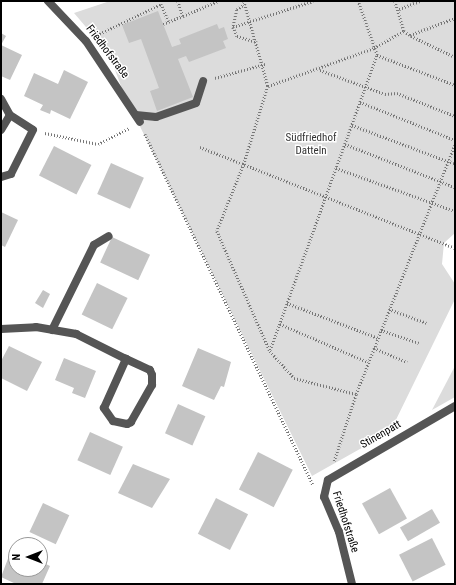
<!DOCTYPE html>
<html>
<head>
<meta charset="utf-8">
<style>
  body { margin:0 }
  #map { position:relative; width:456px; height:585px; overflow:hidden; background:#fff; font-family:"Roboto Condensed",sans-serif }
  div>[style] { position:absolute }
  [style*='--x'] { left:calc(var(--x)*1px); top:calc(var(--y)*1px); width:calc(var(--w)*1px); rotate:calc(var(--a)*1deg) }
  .green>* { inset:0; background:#dcdcdc }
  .building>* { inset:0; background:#c4c4c4; transform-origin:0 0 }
  .path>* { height:2.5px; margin-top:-1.25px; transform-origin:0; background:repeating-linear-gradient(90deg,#777 0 1px,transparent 0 3px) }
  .service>* { height:8px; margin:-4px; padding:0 4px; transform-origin:4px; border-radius:4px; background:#555 }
  .minor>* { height:8px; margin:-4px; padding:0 4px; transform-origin:4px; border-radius:4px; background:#555 }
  span { translate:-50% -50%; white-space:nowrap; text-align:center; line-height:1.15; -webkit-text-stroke:3px #fff; paint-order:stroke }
  .street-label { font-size:11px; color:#000 }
  .park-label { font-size:11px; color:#333 }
  .frame { position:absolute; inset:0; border:2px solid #000; pointer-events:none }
  .north { position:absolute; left:8px; top:537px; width:40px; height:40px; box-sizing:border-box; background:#fff; border:1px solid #999; border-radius:50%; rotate:270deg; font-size:11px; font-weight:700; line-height:16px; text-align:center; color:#000 }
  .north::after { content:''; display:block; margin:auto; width:14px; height:18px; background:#000; clip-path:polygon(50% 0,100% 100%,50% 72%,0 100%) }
</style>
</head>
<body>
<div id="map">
  <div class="green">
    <div style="clip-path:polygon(110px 1px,455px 1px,455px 233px,444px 243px,442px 264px,455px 284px,455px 299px,390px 432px,312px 476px,124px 94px,109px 54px,74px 13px)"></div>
    <div style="clip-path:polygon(455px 366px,455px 397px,432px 410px)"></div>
  </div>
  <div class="building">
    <div style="clip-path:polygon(158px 11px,172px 47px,181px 44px,179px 39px,217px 24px,219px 29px,224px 27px,228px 39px,223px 41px,226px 48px,189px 62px,186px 56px,178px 59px,193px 97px,157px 111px,150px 91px,159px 88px,141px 39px,129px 43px,122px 25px)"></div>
    <div style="clip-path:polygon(1px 33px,6px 36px,1px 45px,22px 55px,10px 80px,1px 76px)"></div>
    <div style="clip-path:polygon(64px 70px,88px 82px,70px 119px,51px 110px,50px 114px,40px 110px,43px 105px,24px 96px,34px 73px,58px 84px)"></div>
    <div style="left:54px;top:146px;width:42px;height:33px;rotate:27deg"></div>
    <div style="left:111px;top:163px;width:36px;height:34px;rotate:24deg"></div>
    <div style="clip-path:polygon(1px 212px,18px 220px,5px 247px,1px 245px)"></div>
    <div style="left:112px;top:237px;width:42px;height:28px;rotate:25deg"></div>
    <div style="left:97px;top:283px;width:34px;height:35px;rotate:26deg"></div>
    <div style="clip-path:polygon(43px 290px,50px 294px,43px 308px,35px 303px)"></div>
    <div style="clip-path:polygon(9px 346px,42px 362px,27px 391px,1px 378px,1px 361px)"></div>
    <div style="clip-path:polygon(198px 348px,231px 362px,224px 387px,221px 386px,214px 400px,182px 386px)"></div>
    <div style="clip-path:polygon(64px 358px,96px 371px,85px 398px,72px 393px,74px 388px,55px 380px)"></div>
    <div style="left:178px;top:404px;width:30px;height:32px;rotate:24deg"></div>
    <div style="left:90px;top:432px;width:36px;height:31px;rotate:24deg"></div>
    <div style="left:258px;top:452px;width:39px;height:42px;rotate:27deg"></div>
    <div style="clip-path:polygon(133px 464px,170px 479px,152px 508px,118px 493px)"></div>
    <div style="left:390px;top:488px;width:35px;height:32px;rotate:61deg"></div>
    <div style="left:216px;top:498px;width:36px;height:40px;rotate:27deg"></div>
    <div style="left:43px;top:503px;width:29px;height:32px;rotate:25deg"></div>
    <div style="left:432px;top:509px;width:16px;height:37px;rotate:60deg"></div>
    <div style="left:432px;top:538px;width:30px;height:37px;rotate:63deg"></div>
    <div style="clip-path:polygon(12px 548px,16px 550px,16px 569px,40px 569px,40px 561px,50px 566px,42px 584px,16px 584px,1px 577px)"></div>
  </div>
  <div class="path">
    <div style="--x:178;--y:1;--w:16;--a:72"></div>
    <div style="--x:183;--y:16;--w:38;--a:-23"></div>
    <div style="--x:244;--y:1;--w:88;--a:74.2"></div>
    <div style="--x:268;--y:86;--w:82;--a:107.1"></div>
    <div style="--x:244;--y:164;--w:72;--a:111.9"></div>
    <div style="--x:217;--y:231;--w:131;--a:66.2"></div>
    <div style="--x:270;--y:351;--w:36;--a:48"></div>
    <div style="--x:294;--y:378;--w:64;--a:14.5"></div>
    <div style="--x:395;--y:1;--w:31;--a:73"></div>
    <div style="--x:245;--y:4;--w:10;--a:143"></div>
    <div style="--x:237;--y:10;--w:17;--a:103"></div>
    <div style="--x:233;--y:27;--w:10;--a:66"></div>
    <div style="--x:237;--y:36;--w:21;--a:17"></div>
    <div style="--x:399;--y:9;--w:22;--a:-21"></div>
    <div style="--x:163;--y:24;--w:22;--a:-22"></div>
    <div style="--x:233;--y:27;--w:84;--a:-18"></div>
    <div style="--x:97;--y:35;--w:71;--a:-25.8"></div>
    <div style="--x:161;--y:4;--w:20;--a:66"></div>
    <div style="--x:411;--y:36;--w:49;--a:25.5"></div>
    <div style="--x:377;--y:55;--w:84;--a:21"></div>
    <div style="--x:320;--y:70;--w:69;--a:20.3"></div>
    <div style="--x:385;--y:94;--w:12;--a:-5"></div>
    <div style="--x:397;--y:93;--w:62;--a:21.6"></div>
    <div style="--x:215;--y:78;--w:52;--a:-15.6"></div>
    <div style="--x:268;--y:86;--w:113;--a:-19.7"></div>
    <div style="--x:374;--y:48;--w:34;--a:-30"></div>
    <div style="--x:404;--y:31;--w:7;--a:34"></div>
    <div style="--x:410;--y:35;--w:48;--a:-20.7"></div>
    <div style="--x:360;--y:102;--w:102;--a:21.8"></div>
    <div style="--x:352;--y:125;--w:110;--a:20.7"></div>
    <div style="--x:45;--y:133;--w:54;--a:11.7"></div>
    <div style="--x:98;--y:144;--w:35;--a:-27"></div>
    <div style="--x:145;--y:134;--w:389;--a:64.4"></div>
    <div style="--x:345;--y:144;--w:118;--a:21.4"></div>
    <div style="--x:200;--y:147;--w:274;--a:21.6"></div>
    <div style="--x:336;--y:168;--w:127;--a:19.9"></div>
    <div style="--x:287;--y:303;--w:97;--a:21"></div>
    <div style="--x:389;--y:309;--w:40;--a:20.2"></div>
    <div style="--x:280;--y:324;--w:96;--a:23.4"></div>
    <div style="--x:381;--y:330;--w:40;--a:18.9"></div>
    <div style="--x:374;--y:348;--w:36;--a:23"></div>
    <div style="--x:270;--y:350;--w:314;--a:-70.1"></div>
    <div style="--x:377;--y:55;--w:57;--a:-109.4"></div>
    <div style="--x:334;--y:461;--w:71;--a:-71.8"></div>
    <div style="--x:356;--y:394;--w:269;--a:-68.4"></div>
  </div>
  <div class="service">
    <div style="--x:1;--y:99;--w:18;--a:61"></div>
    <div style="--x:136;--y:115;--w:20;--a:6"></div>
    <div style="--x:156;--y:117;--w:42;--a:-19.3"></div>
    <div style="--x:196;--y:103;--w:23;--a:-72"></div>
    <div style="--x:52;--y:330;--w:95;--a:-63.7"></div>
    <div style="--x:94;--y:245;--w:17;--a:-31"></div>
  </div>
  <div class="minor">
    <div style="--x:48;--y:1;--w:55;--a:46.5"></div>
    <div style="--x:86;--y:41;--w:97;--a:56.3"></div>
    <div style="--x:1;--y:130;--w:17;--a:-59"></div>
    <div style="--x:10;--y:115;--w:27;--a:33"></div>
    <div style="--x:33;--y:130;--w:49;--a:116.6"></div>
    <div style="--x:11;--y:174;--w:10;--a:163"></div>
    <div style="--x:1;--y:329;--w:35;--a:-3"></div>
    <div style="--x:36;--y:327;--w:41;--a:9.9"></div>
    <div style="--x:76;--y:334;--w:56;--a:26.6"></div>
    <div style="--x:126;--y:359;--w:26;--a:25"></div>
    <div style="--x:150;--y:370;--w:5;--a:68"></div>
    <div style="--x:152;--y:375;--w:10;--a:90"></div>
    <div style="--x:152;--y:385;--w:43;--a:119.6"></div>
    <div style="--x:131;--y:422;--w:4;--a:153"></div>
    <div style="--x:127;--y:424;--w:14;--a:-168"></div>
    <div style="--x:113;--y:421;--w:16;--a:-125"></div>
    <div style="--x:104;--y:408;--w:54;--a:-65.8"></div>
    <div style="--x:352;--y:584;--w:54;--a:-104"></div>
    <div style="--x:339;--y:532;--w:38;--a:-113"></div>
    <div style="--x:324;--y:497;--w:17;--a:-77"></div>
    <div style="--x:328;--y:480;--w:147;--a:-30.2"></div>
  </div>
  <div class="street-label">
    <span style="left:107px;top:52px;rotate:53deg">Friedhofstraße</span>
    <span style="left:381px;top:435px;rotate:-30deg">Stinenpatt</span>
    <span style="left:345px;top:522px;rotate:72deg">Friedhofstraße</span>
  </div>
  <div class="park-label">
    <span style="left:311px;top:145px">Südfriedhof<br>Datteln</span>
  </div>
  <div class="frame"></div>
  <div class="north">N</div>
</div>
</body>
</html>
